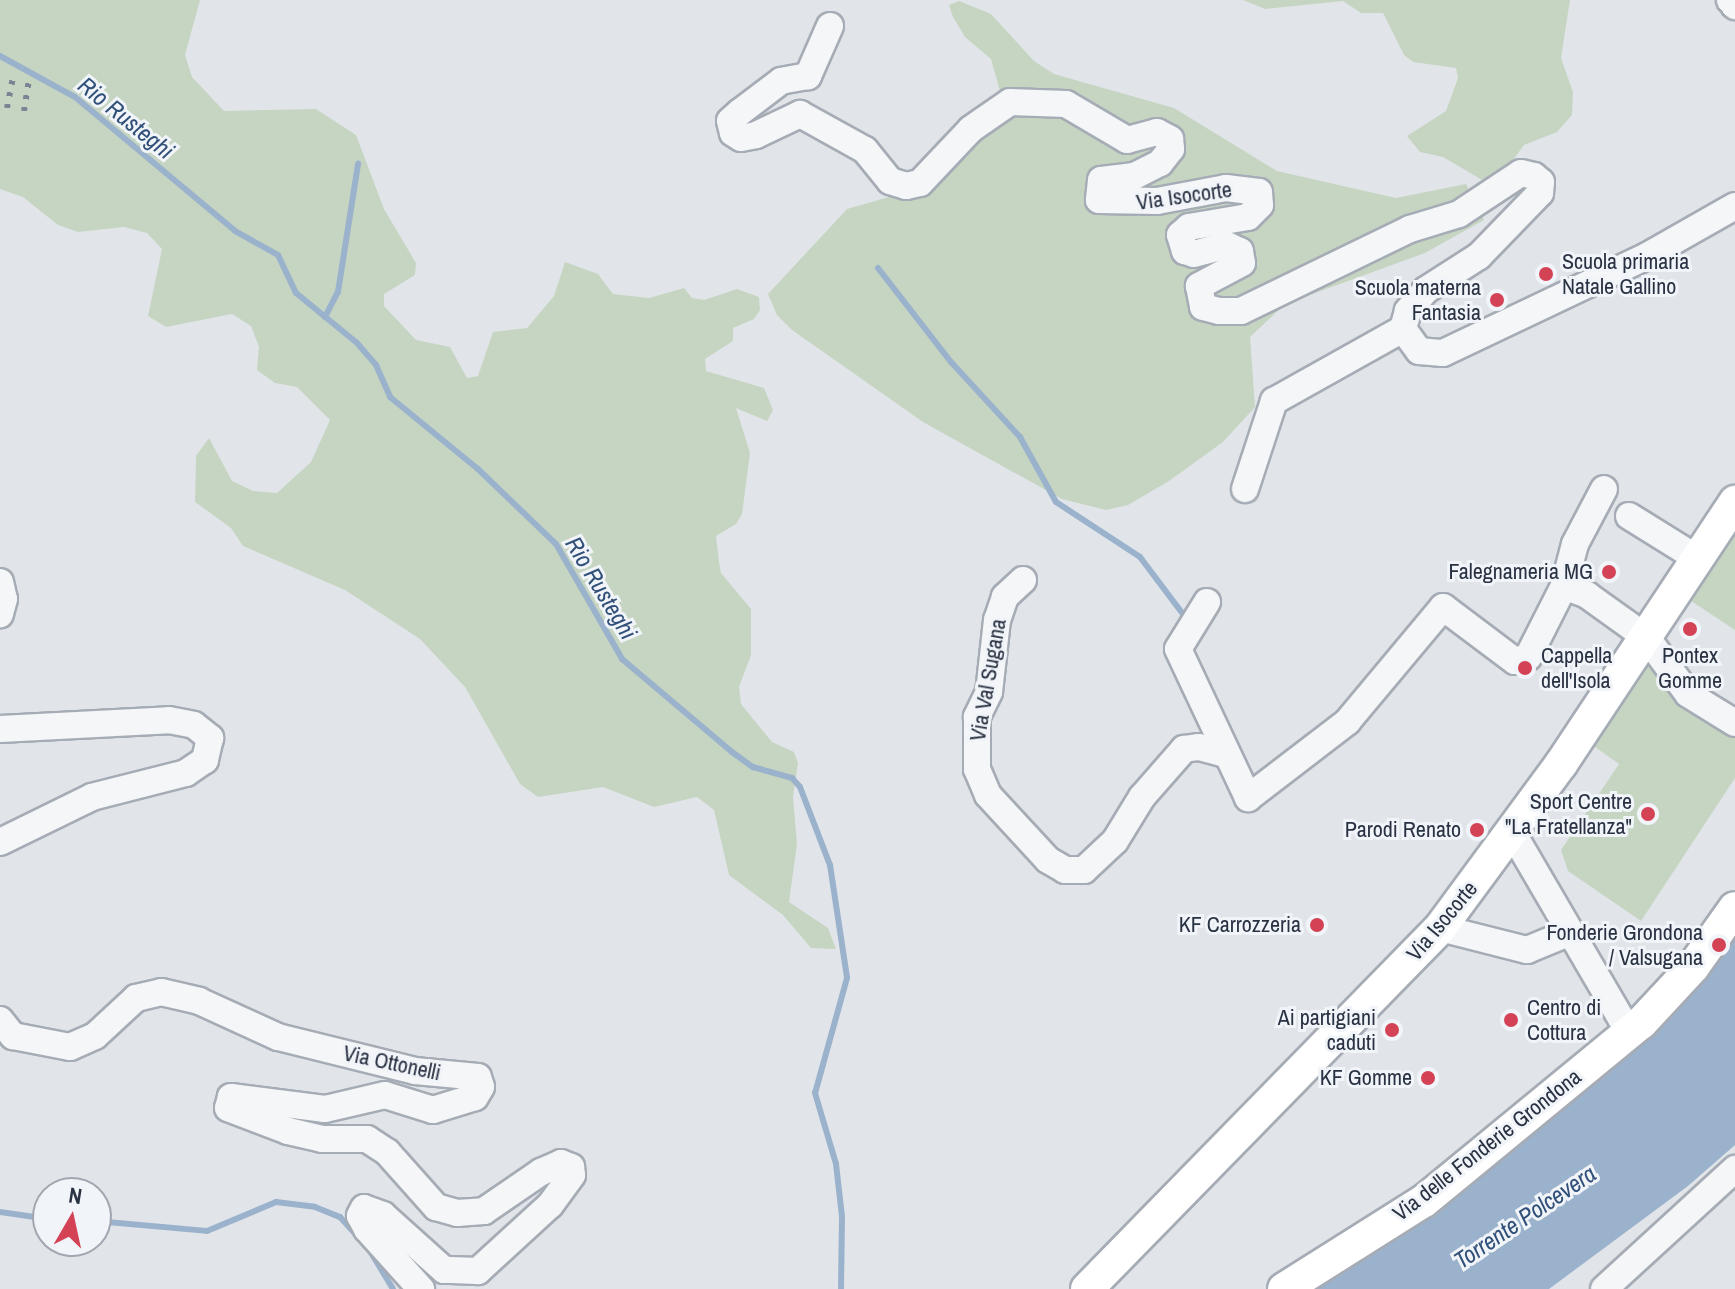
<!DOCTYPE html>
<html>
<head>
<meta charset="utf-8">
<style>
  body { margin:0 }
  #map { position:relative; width:1735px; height:1289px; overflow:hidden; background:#e1e5ea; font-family:"Archivo Narrow",sans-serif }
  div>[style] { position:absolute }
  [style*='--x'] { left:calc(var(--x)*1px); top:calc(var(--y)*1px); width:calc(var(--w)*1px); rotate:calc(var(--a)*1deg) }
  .green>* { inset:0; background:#c6d5c2 }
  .water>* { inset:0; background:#9bb2cc }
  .stream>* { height:6px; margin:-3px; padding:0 3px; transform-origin:3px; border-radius:3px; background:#9bb2cc }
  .roads { filter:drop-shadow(2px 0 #a6acb5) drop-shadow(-2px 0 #a6acb5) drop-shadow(0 2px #a6acb5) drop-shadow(0 -2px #a6acb5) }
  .minor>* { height:26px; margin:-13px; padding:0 13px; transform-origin:13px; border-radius:13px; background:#f4f6f8 }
  .major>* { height:32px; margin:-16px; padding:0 16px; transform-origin:16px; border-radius:16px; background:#fff }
  .rail>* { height:6px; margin-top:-3px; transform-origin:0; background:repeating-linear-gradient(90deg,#7a8495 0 4px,transparent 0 12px) }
  .dots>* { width:22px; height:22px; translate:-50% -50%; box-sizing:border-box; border:4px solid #f1f4f8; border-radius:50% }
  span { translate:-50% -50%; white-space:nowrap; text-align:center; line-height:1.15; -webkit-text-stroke:6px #f1f4f8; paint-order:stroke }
  .street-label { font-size:22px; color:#293243 }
  .poi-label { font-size:22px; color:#293243 }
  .left { translate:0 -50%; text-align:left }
  .right { translate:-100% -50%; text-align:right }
  .water-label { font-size:24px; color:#315079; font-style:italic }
  .north { position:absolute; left:32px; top:1177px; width:80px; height:80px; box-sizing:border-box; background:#f1f4f8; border:2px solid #a1a6b0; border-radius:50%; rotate:9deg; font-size:22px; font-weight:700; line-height:32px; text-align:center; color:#293243 }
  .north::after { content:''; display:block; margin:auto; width:28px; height:36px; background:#d34355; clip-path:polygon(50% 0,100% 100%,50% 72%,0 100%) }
</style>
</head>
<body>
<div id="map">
  <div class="green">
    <div style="clip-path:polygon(0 0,200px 0,185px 55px,192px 77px,224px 111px,316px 109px,356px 135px,384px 209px,416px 263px,415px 275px,384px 294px,384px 306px,416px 340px,450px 347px,467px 378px,478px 376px,493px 332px,527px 328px,554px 296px,565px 262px,598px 274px,613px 294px,649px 298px,684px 288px,692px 298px,704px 300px,737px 289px,759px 297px,760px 310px,754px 319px,733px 328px,733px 341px,705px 359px,706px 371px,764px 388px,773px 410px,767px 421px,736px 408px,750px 453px,742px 514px,736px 524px,716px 536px,719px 562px,721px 573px,751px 609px,751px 655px,739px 687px,741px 704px,772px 742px,794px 752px,798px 763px,793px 797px,797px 844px,789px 902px,828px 928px,836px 949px,811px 948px,783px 915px,729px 875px,714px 810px,697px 797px,654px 807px,603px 787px,538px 797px,520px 784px,465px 687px,420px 639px,345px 590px,243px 546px,231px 528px,195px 502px,196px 456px,209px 438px,232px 481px,253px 491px,277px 493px,311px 462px,330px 420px,297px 387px,275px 383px,257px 370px,259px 347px,251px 326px,232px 314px,166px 327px,148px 316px,162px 249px,147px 233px,124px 227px,78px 232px,58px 225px,23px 197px,0 189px)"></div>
    <div style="clip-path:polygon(1243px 0,1570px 0,1561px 58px,1573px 92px,1572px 115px,1557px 132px,1524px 145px,1503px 174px,1482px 180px,1443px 157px,1420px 152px,1407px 136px,1446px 111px,1458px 78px,1456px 68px,1413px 62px,1404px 55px,1383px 13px,1361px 13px,1343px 1px,1265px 9px)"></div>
    <div style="clip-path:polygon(959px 1px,991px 14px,1034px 61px,1054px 74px,1174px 108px,1277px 171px,1396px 198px,1466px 184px,1484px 220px,1425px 253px,1285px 304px,1250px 337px,1255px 407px,1223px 442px,1169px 481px,1128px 505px,1106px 510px,1062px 499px,923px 422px,792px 330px,777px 315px,768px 294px,847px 209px,927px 186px,1003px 102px,991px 59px,965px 37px,953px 17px,949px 5px)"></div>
    <div style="clip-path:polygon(1735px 528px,1735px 630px,1688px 599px)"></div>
    <div style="clip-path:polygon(1643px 658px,1687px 706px,1735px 736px,1735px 778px,1641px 921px,1568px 871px,1561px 850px,1619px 764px,1588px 742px)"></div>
  </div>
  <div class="water">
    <div style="clip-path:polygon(1735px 928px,1735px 1145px,1688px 1186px,1549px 1289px,1307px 1289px)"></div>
  </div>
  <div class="stream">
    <div style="--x:0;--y:56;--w:85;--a:28.7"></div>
    <div style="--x:75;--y:97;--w:209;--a:39.9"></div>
    <div style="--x:235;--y:231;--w:49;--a:29.2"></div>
    <div style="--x:278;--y:255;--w:42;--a:64.7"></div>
    <div style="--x:296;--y:293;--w:79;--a:39.3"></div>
    <div style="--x:357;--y:343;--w:29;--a:49"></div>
    <div style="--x:376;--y:365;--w:35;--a:66"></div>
    <div style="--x:390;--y:397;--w:114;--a:39.3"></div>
    <div style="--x:478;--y:469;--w:108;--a:43.9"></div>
    <div style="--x:556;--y:544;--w:133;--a:60.1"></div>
    <div style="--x:622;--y:659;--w:144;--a:40.2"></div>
    <div style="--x:732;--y:752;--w:26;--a:36"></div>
    <div style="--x:753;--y:767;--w:41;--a:15.8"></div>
    <div style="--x:792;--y:778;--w:12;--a:48"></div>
    <div style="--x:800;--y:787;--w:84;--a:69"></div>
    <div style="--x:830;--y:865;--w:114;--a:81.4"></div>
    <div style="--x:847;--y:978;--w:119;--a:105.5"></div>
    <div style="--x:815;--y:1093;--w:74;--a:73.5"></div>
    <div style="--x:836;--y:1164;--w:53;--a:83.5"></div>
    <div style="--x:842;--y:1217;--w:72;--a:90.8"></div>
    <div style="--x:878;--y:268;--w:119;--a:52.2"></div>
    <div style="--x:951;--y:362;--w:102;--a:47.4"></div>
    <div style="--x:1020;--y:437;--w:74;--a:61"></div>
    <div style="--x:1056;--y:502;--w:100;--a:33.2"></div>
    <div style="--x:1140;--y:557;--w:76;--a:53"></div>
    <div style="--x:325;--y:317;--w:28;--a:-63"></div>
    <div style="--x:338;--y:292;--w:130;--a:-81.1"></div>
    <div style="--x:0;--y:1212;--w:49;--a:8.3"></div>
    <div style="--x:96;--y:1221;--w:111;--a:5.1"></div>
    <div style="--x:207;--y:1231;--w:75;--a:-22.8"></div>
    <div style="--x:276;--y:1202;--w:39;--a:7"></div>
    <div style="--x:315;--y:1207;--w:27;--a:22"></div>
    <div style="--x:340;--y:1217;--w:28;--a:48"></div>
    <div style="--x:367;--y:1246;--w:50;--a:58.8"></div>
  </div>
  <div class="roads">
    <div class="minor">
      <div style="--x:1730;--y:0;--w:8;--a:50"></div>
      <div style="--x:830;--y:26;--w:55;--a:113.7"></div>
      <div style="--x:808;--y:76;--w:27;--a:170"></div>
      <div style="--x:781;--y:81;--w:51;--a:142.9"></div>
      <div style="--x:740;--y:112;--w:13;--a:138"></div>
      <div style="--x:730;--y:121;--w:12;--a:76"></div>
      <div style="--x:733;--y:133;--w:9;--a:32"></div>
      <div style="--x:741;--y:138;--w:15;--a:-11"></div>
      <div style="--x:756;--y:135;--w:49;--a:-25.5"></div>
      <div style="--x:800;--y:114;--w:74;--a:29"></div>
      <div style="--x:865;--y:150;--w:40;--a:51"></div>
      <div style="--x:890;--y:181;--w:17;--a:17"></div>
      <div style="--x:906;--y:186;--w:14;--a:-12"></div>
      <div style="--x:920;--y:183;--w:74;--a:-46.6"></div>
      <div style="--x:971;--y:129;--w:47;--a:-34.7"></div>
      <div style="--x:1010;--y:102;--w:56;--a:2"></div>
      <div style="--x:1066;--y:104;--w:71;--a:30.5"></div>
      <div style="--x:1127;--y:140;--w:31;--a:-15"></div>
      <div style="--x:1157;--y:132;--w:15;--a:28"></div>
      <div style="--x:1170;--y:139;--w:10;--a:84"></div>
      <div style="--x:1171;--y:149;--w:18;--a:128"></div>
      <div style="--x:1160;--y:163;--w:29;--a:153"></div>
      <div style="--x:1134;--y:176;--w:33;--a:173"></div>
      <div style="--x:1101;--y:180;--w:20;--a:96"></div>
      <div style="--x:1099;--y:200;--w:58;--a:1"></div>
      <div style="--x:1157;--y:201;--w:70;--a:-10.7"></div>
      <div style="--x:1226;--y:188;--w:33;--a:7"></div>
      <div style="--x:1259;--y:192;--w:13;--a:86"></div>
      <div style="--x:1260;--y:205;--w:17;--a:135"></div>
      <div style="--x:1248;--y:217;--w:60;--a:170.4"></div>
      <div style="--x:1189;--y:227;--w:12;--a:138"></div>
      <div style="--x:1180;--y:235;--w:17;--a:73"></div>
      <div style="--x:1185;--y:251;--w:9;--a:18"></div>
      <div style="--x:1194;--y:254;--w:34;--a:-15"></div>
      <div style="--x:1227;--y:245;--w:14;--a:25"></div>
      <div style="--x:1240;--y:251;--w:12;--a:81"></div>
      <div style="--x:1242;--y:263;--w:49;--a:151.9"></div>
      <div style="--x:1199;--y:286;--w:21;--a:79"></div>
      <div style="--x:1203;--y:307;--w:16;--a:14"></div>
      <div style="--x:1219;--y:311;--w:22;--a:0"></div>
      <div style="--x:1241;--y:311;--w:188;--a:-25.9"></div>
      <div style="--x:1410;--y:229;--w:51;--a:-17"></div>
      <div style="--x:1459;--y:214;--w:74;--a:-33.5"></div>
      <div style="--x:1521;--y:173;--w:13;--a:13"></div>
      <div style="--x:1534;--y:176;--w:9;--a:41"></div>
      <div style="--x:1541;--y:182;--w:11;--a:95"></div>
      <div style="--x:1540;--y:193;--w:88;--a:134.1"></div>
      <div style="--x:1479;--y:256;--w:63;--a:147.3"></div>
      <div style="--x:1426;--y:290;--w:28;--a:131"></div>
      <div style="--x:1408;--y:311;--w:19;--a:106"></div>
      <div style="--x:1403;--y:329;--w:27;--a:54"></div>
      <div style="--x:1419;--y:351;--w:24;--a:5"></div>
      <div style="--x:1443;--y:353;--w:226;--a:-25.4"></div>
      <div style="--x:1647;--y:256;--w:101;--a:-29.6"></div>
      <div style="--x:1245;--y:489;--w:93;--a:-71.8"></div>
      <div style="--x:1274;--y:401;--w:148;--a:-29.2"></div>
      <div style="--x:1629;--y:516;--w:81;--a:31.9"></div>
      <div style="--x:1023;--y:580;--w:25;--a:137"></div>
      <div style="--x:1005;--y:597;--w:24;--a:109"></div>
      <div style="--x:997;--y:620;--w:72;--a:96.3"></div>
      <div style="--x:989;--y:692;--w:28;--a:116"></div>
      <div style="--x:977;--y:717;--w:52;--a:90"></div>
      <div style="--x:977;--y:769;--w:28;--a:67"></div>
      <div style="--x:988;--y:795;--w:88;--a:47.3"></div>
      <div style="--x:1048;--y:860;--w:20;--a:30"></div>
      <div style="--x:1065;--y:870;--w:19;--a:0"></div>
      <div style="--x:1084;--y:870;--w:42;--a:-43.1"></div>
      <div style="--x:1115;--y:841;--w:52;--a:-58.5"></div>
      <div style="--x:1142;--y:797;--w:64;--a:-48.8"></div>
      <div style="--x:1184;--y:749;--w:15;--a:-8"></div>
      <div style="--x:1199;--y:747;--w:28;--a:15"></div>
      <div style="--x:0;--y:582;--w:17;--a:77"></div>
      <div style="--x:4;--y:599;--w:16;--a:105"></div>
      <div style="--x:1564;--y:586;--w:43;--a:-75.3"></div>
      <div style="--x:1575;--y:544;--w:62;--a:-62.2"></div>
      <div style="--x:1207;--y:602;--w:55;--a:121.7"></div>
      <div style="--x:1178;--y:649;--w:165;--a:64.8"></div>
      <div style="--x:1248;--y:798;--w:125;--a:-37.5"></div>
      <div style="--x:1347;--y:722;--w:150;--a:-50.1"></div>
      <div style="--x:1443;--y:607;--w:90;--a:36.9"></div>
      <div style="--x:1515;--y:661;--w:14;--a:-17"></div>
      <div style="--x:1528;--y:657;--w:80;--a:-63.1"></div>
      <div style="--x:1564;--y:586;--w:25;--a:21"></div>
      <div style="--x:1587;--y:595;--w:74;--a:35.6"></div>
      <div style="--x:1647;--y:638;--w:69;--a:53.8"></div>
      <div style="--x:1688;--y:694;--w:55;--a:31.7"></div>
      <div style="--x:0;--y:729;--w:169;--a:-3"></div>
      <div style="--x:169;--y:720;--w:25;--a:11"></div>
      <div style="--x:194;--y:725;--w:21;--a:39"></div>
      <div style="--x:210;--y:738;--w:23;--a:103"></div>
      <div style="--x:205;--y:760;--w:23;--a:146"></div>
      <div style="--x:186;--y:773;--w:97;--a:165.7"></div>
      <div style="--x:92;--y:797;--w:102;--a:153.9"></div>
      <div style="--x:1512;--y:832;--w:232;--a:59.7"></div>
      <div style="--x:1440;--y:928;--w:90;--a:14.2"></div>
      <div style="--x:1527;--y:950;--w:44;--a:-22.5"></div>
      <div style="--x:0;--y:1020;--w:21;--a:51"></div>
      <div style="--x:13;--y:1036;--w:58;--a:10.9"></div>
      <div style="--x:70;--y:1047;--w:27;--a:-24"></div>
      <div style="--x:95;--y:1036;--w:56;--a:-42.8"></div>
      <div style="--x:136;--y:998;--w:26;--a:-13"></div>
      <div style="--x:161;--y:992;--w:39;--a:13"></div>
      <div style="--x:199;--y:1001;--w:87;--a:24.5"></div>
      <div style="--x:278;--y:1037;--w:141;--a:13.9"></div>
      <div style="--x:415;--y:1071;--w:63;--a:5.4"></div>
      <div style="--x:478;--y:1077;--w:10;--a:73"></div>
      <div style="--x:481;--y:1087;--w:12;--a:121"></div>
      <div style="--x:475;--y:1097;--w:44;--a:162.8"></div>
      <div style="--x:433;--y:1110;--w:50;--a:-162.6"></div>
      <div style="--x:385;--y:1095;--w:62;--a:166.9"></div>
      <div style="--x:325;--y:1109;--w:95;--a:-172.7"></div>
      <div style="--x:231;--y:1097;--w:11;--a:105"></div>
      <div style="--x:228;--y:1108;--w:64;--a:21"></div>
      <div style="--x:288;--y:1131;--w:35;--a:13"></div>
      <div style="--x:322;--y:1139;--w:45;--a:0"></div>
      <div style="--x:367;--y:1139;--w:24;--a:33"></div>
      <div style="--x:387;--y:1152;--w:74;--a:48.3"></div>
      <div style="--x:436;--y:1207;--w:22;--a:16"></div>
      <div style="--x:457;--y:1213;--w:27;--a:-4"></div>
      <div style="--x:484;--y:1211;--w:69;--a:-34.4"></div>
      <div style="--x:541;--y:1172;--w:22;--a:-24"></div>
      <div style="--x:561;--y:1163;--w:11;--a:22"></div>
      <div style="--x:571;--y:1167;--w:8;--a:83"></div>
      <div style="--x:572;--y:1175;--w:37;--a:126"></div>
      <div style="--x:550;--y:1205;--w:98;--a:137.5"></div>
      <div style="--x:478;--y:1271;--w:34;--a:-178"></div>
      <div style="--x:444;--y:1270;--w:82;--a:-138"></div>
      <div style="--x:383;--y:1215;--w:20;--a:-160"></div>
      <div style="--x:364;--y:1208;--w:9;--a:117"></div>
      <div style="--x:360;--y:1216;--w:15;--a:62"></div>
      <div style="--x:367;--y:1229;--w:81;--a:48"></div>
      <div style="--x:1604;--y:1289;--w:178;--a:-42.5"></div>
    </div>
    <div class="major">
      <div style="--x:1087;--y:1289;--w:505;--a:-45.64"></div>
      <div style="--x:1440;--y:928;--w:204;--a:-53.6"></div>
      <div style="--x:1561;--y:764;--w:315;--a:-56.4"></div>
      <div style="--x:1284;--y:1289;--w:165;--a:-32.2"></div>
      <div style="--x:1424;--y:1201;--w:281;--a:-39.4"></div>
      <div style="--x:1641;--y:1023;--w:76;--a:-47.1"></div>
      <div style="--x:1693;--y:967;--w:72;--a:-54.6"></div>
    </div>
  </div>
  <div class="rail">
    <div style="--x:7;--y:108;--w:31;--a:-79"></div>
    <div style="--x:24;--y:111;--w:30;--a:-81"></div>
  </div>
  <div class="dots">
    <div style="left:1546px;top:274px;background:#d34355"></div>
    <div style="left:1497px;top:300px;background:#d34355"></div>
    <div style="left:1609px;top:572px;background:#d34355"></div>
    <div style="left:1690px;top:629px;background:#d34355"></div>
    <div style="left:1525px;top:668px;background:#d34355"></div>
    <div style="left:1648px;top:814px;background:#d34355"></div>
    <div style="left:1477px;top:830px;background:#d34355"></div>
    <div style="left:1317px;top:925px;background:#d34355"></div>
    <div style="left:1719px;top:945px;background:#d34355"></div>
    <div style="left:1511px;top:1020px;background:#d34355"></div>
    <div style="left:1392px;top:1030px;background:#d34355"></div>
    <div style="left:1428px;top:1078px;background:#d34355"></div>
  </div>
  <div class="street-label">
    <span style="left:1184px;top:196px;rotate:-8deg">Via Isocorte</span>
    <span style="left:988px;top:680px;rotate:-80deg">Via Val Sugana</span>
    <span style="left:1442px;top:921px;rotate:-50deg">Via Isocorte</span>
    <span style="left:392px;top:1063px;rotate:12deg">Via Ottonelli</span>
    <span style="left:1487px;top:1145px;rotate:-38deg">Via delle Fonderie Grondona</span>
  </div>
  <div class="poi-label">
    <span class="left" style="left:1562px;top:274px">Scuola primaria<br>Natale Gallino</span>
    <span class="right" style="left:1481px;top:300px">Scuola materna<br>Fantasia</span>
    <span class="right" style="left:1593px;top:572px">Falegnameria MG</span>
    <span class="left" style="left:1541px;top:668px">Cappella<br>dell'Isola</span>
    <span style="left:1690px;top:668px">Pontex<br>Gomme</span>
    <span class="right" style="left:1632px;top:814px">Sport Centre<br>"La Fratellanza"</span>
    <span class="right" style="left:1461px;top:830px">Parodi Renato</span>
    <span class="right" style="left:1301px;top:925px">KF Carrozzeria</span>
    <span class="right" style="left:1703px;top:945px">Fonderie Grondona<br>/ Valsugana</span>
    <span class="left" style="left:1527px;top:1020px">Centro di<br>Cottura</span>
    <span class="right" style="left:1376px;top:1030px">Ai partigiani<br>caduti</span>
    <span class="right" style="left:1412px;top:1078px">KF Gomme</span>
  </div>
  <div class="water-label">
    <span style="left:126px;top:118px;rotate:39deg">Rio Rusteghi</span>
    <span style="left:601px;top:588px;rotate:59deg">Rio Rusteghi</span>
    <span style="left:1525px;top:1217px;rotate:-34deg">Torrente Polcevera</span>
  </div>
  <div class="north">N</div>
</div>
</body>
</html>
